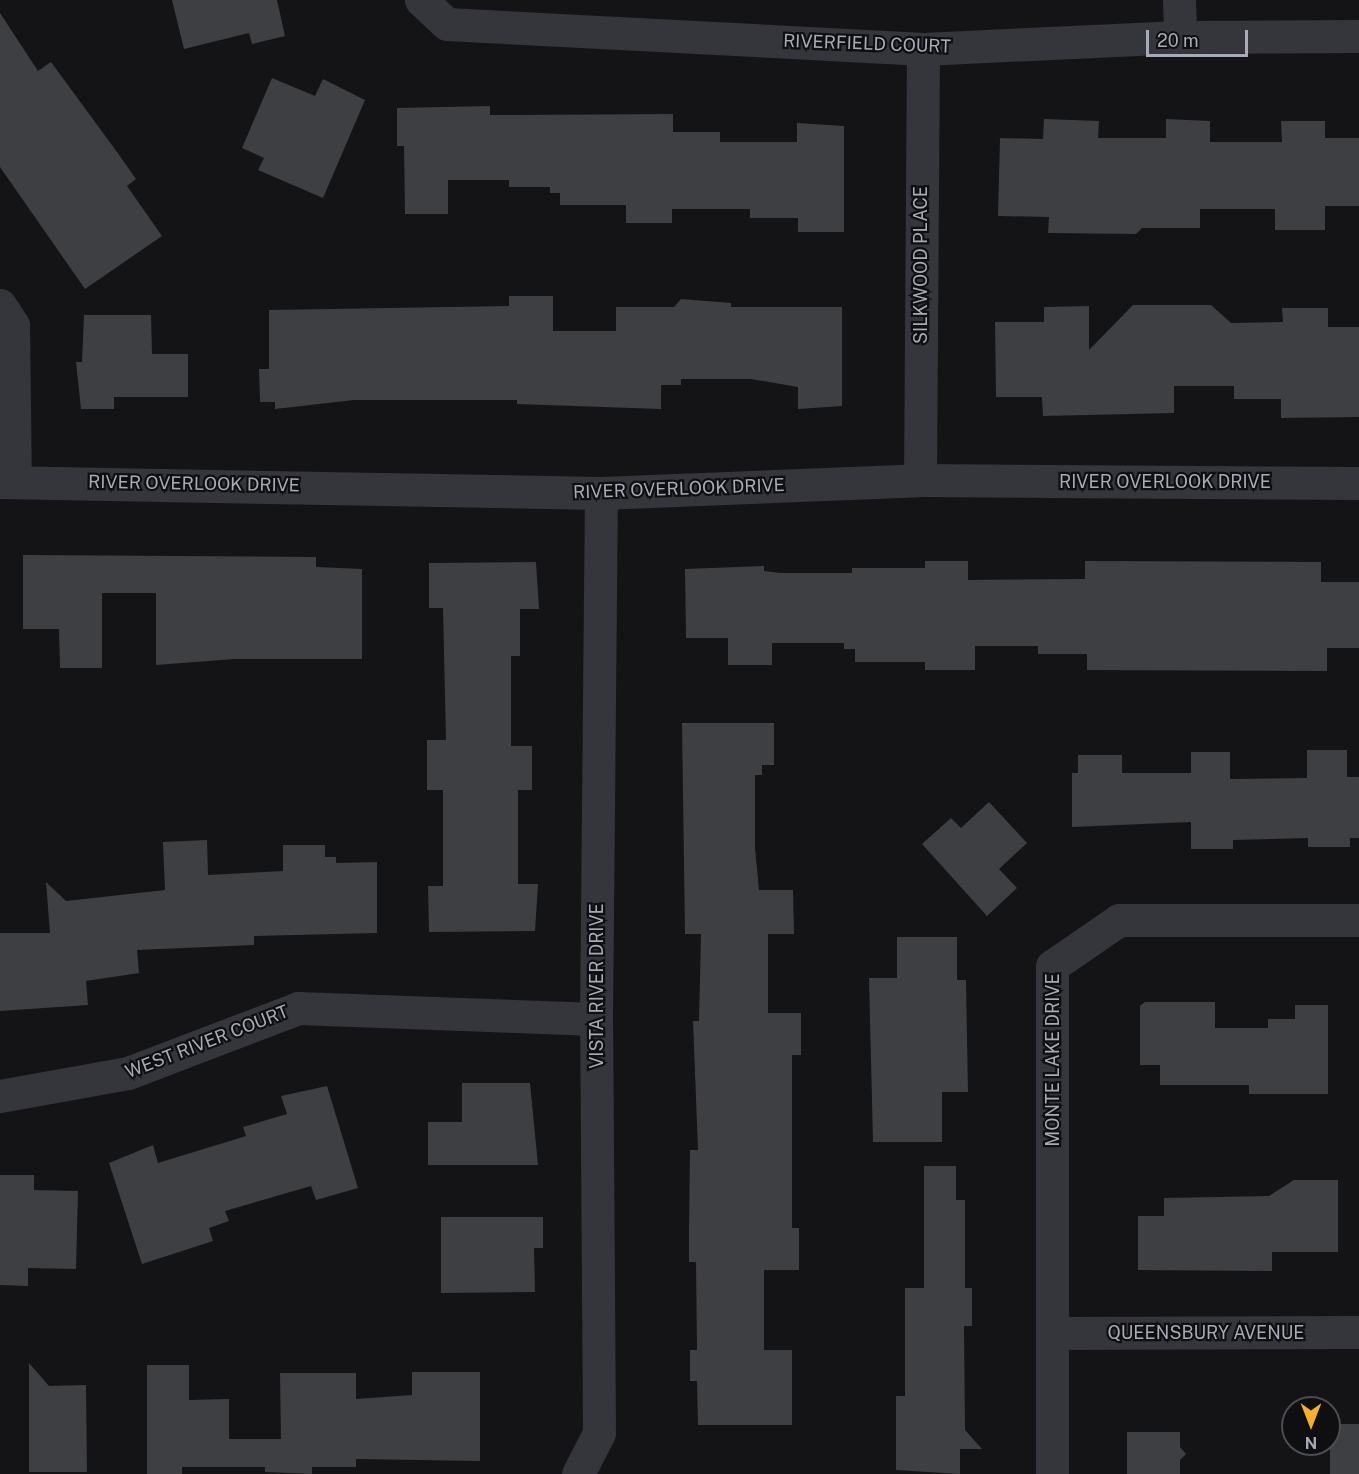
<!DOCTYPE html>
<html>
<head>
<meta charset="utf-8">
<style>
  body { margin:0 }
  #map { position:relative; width:1359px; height:1474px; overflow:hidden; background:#141416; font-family:"Public Sans",sans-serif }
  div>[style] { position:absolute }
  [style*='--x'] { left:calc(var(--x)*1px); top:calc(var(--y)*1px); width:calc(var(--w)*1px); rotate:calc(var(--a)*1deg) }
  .building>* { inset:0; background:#3e3f43; transform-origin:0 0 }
  .minor>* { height:33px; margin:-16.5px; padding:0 16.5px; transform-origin:16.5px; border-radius:16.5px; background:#35363b }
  span { translate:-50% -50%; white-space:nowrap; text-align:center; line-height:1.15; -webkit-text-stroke:4.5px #0f0f11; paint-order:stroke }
  .street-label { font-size:18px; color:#a6abb7 }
  .north { position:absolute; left:1281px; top:1396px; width:60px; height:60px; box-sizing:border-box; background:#0f0f11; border:2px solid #4b4d53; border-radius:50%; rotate:180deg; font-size:16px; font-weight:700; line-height:24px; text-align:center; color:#a6abb7 }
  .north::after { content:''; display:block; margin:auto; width:21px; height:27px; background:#f5ae2d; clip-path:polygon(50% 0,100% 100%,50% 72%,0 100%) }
  .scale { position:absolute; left:1146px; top:30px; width:102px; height:27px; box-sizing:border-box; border:3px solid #a6abb7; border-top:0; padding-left:8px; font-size:18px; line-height:21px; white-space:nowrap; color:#a6abb7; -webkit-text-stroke:4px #0f0f11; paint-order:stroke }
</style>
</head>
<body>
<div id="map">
  <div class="building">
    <div style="clip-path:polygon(172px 0,277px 0,285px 36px,252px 44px,249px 33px,184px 49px)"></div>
    <div style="clip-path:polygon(0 13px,38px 71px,51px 62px,117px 152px,136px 179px,127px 186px,162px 236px,85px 289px,0 167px)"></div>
    <div style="clip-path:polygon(272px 78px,315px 96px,323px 79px,365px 100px,323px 198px,258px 170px,264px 158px,242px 148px)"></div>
    <div style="clip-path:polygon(490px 106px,490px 115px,673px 114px,673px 132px,720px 132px,720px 142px,797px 142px,797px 123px,844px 126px,844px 232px,798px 232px,798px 218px,750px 218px,750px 209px,672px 209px,672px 223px,626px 223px,626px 205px,560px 205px,560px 193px,550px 193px,550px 187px,509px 187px,509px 180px,448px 180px,448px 214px,405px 214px,404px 146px,397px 146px,397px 108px)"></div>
    <div style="clip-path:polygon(1044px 119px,1099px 121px,1098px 138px,1166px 138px,1166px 119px,1210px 121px,1210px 142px,1282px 142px,1281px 121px,1325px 121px,1325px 138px,1359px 138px,1359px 206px,1325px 206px,1325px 230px,1275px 230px,1275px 209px,1200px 209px,1200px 228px,1142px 228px,1136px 234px,1048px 233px,1049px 217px,998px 216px,1000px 138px,1043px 139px)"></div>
    <div style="clip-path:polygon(509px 296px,553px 296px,553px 331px,616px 331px,616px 307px,674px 307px,681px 299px,731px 303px,731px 307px,842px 307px,842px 406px,798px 409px,798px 387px,751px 379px,681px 379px,681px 385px,661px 385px,661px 409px,517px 404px,517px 400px,354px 400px,275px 409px,275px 402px,260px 402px,259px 369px,269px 369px,269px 310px,509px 306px)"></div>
    <div style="clip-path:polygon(1133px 305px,1211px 305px,1231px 323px,1283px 322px,1282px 308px,1328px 308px,1328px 327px,1359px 327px,1359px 417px,1281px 418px,1281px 399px,1234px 399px,1234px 386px,1174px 386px,1174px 413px,1043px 416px,1042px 397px,996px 397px,995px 322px,1044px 322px,1044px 307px,1089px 306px,1089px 350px)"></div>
    <div style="clip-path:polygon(84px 315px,151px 315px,152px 354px,188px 354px,188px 397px,114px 397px,114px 409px,81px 409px,76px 362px,82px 362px)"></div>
    <div style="clip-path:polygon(23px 555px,316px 557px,316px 567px,362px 569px,362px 659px,235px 659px,156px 665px,156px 593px,102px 593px,102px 668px,60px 668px,59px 629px,23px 629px)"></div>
    <div style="clip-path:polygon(925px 561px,968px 561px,968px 580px,1085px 579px,1085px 561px,1321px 562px,1321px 582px,1359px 582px,1359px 648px,1327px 648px,1327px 671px,1087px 670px,1087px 654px,1038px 654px,1038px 646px,975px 646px,975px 670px,925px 670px,925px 662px,855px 662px,855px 649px,844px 649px,844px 643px,772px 643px,772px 665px,728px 665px,728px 638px,686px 638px,685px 569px,764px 566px,764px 571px,780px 573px,852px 573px,852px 568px,925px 568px)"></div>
    <div style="clip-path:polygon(536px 562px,539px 609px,520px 609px,520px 656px,511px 656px,511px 746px,532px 746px,532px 790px,518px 790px,518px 884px,538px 884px,535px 931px,429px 932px,428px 886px,443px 886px,443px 790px,427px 790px,427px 740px,446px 740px,443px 608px,429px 608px,429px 563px)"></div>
    <div style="clip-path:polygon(682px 723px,774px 723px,774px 765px,762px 765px,762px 775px,755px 775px,755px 848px,759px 890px,793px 890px,794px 934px,768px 934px,768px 1013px,801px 1013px,801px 1055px,792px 1055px,792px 1228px,799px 1228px,799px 1270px,764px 1270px,764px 1350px,792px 1350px,792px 1425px,698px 1425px,697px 1381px,690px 1381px,690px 1350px,697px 1350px,696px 1262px,689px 1262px,689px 1228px,690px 1150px,698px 1150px,693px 1021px,699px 1021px,701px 934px,685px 934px)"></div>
    <div style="clip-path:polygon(1307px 750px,1347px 750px,1347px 777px,1359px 777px,1359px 838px,1350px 838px,1350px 847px,1308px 847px,1308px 838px,1233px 840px,1233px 849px,1191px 849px,1191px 822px,1072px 827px,1072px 773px,1078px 773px,1078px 755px,1122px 755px,1122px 773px,1191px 773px,1191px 752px,1230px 752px,1230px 779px,1307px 778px)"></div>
    <div style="clip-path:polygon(989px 802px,1027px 843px,999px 869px,1017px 888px,987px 916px,922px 844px,951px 818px,961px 828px)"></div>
    <div style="clip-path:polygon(207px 840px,208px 875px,283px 871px,283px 845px,325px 845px,325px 857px,336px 857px,336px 863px,377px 862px,377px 933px,254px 936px,254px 945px,137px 950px,139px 973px,86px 981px,88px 1005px,0 1011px,0 933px,50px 933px,46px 882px,66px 901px,165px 890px,163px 842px)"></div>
    <div style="clip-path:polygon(897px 937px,957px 937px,957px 980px,966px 980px,968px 1092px,942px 1092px,942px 1142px,873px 1142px,869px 978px,897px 978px)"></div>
    <div style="clip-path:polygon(1145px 1002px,1215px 1002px,1215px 1028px,1268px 1028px,1268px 1019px,1295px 1019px,1295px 1005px,1328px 1005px,1328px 1094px,1249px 1094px,1249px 1085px,1160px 1085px,1160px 1065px,1140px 1065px,1140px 1006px)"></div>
    <div style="clip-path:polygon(462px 1083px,530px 1083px,538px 1165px,428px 1165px,428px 1122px,462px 1122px)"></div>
    <div style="clip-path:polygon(327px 1086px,358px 1188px,316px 1200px,311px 1186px,225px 1211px,229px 1221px,209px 1228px,213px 1241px,142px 1264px,109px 1163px,153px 1145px,158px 1163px,246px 1136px,243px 1127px,287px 1114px,281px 1096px)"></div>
    <div style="clip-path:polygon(924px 1166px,956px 1166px,956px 1200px,965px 1200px,965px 1288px,972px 1288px,972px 1326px,964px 1326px,965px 1430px,982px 1449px,960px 1449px,960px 1474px,896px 1470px,896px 1396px,905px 1396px,905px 1288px,924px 1288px)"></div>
    <div style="clip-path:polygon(0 1175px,34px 1175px,34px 1190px,78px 1191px,76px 1269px,28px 1268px,28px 1286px,0 1285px)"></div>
    <div style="clip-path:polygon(1294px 1180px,1338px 1180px,1338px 1252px,1272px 1252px,1272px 1271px,1138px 1270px,1138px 1216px,1164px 1216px,1164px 1198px,1269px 1196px)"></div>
    <div style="clip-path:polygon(441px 1217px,543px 1217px,543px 1248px,534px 1248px,535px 1292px,441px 1293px)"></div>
    <div style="clip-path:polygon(29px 1363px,49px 1386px,86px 1385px,87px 1472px,29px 1472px)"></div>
    <div style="clip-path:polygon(147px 1365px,189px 1365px,189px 1400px,229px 1399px,229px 1439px,281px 1439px,280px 1373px,356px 1373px,356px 1399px,412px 1395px,412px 1372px,480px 1372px,480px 1461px,356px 1459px,356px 1467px,312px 1467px,312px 1474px,265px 1472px,265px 1467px,182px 1467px,182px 1474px,147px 1474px)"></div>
    <div style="left:1359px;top:1424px;width:50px;height:29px;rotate:90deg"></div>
    <div style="clip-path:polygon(1127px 1432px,1180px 1432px,1180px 1447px,1186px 1454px,1180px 1460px,1180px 1474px,1127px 1474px)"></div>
  </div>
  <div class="minor">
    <div style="--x:421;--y:0;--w:35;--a:43"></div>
    <div style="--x:447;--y:24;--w:477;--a:3"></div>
    <div style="--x:923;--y:49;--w:257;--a:-2.7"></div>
    <div style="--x:1180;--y:37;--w:179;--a:-0.3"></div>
    <div style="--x:1179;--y:0;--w:37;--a:88"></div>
    <div style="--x:0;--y:305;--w:24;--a:57"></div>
    <div style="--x:13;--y:325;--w:155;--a:89.3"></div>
    <div style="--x:920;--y:480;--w:431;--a:-89.6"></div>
    <div style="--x:0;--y:482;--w:601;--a:1.05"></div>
    <div style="--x:601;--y:493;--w:319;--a:-2.3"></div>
    <div style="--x:920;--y:480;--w:439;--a:0.4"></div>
    <div style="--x:0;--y:1096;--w:130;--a:-10.2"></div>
    <div style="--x:128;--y:1073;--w:182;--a:-20.9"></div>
    <div style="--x:298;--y:1008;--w:298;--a:2.1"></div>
    <div style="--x:1053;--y:1333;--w:306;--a:-0.2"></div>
    <div style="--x:578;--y:1474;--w:46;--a:-62.9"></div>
    <div style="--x:599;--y:1433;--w:414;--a:-90.4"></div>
    <div style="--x:596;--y:1019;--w:526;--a:-89.46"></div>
    <div style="--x:1052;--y:1474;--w:508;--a:-90"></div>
    <div style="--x:1052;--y:966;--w:81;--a:-34.5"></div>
    <div style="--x:1119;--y:920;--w:240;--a:0"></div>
  </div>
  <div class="street-label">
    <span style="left:867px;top:44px;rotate:2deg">RIVERFIELD COURT</span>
    <span style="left:921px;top:265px;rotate:-90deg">SILKWOOD PLACE</span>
    <span style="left:1165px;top:482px">RIVER OVERLOOK DRIVE</span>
    <span style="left:194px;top:484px;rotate:1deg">RIVER OVERLOOK DRIVE</span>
    <span style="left:679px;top:489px;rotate:-2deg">RIVER OVERLOOK DRIVE</span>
    <span style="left:597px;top:986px;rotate:-90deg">VISTA RIVER DRIVE</span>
    <span style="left:207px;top:1042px;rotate:-21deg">WEST RIVER COURT</span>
    <span style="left:1053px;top:1060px;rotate:-90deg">MONTE LAKE DRIVE</span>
    <span style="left:1206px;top:1333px">QUEENSBURY AVENUE</span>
  </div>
  <div class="north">N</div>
  <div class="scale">20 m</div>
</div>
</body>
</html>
